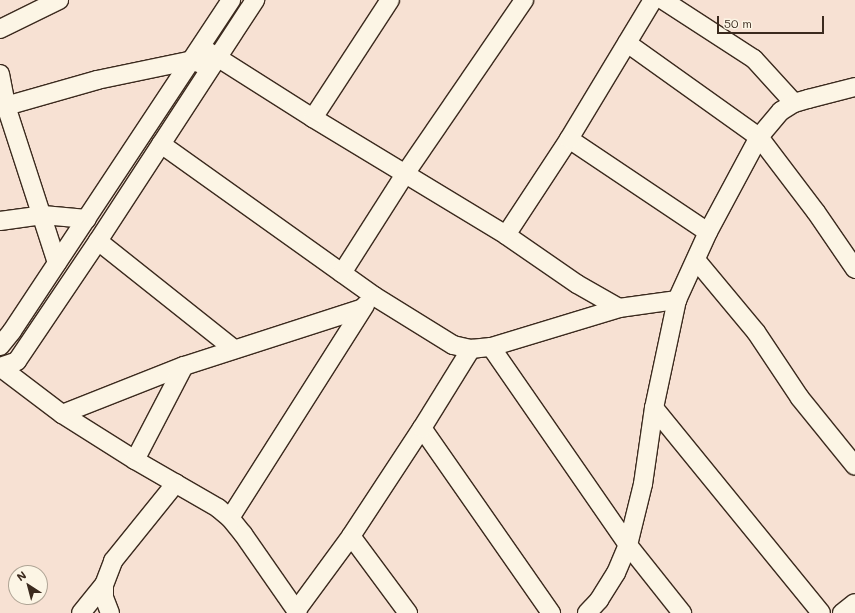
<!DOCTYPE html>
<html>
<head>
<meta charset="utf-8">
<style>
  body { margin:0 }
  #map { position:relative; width:855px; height:613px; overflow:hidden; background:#f7e1d3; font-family:Mali,sans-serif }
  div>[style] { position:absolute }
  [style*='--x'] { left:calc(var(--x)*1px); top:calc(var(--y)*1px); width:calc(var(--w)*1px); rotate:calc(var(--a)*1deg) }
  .roads { filter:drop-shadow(1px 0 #3b2a1e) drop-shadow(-1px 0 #3b2a1e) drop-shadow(0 1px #3b2a1e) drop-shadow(0 -1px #3b2a1e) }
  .minor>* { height:18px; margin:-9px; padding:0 9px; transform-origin:9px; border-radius:9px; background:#fcf5e5 }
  span { translate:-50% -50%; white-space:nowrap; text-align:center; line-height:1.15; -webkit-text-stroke:4px #fcf5e5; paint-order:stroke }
  .north { position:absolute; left:8px; top:565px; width:40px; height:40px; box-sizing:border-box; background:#fcf5e5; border:1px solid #afa495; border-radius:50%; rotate:324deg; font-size:11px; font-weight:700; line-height:16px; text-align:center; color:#3b2a1e }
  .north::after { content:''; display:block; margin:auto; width:14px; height:18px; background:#3b2a1e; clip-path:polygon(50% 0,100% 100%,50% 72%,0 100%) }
  .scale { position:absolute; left:717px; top:16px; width:107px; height:18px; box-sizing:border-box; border:2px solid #3b2a1e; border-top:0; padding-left:5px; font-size:12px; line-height:14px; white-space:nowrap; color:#3b2a1e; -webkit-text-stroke:3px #fcf5e5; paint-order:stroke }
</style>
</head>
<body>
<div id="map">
  <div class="roads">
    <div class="minor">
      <div style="--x:663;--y:0;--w:108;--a:33"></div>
      <div style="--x:754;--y:59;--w:59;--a:47.7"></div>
      <div style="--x:0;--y:29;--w:66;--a:-26.2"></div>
      <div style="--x:627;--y:43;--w:162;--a:35.5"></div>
      <div style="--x:759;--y:137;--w:94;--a:52.8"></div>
      <div style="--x:816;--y:212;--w:69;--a:55.6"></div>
      <div style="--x:201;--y:47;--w:133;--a:32.4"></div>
      <div style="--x:313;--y:118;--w:226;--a:31.2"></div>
      <div style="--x:506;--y:235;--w:86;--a:34.6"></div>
      <div style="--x:577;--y:284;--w:48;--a:29.7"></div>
      <div style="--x:0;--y:74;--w:33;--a:79"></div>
      <div style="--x:6;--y:106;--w:165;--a:72"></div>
      <div style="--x:6;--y:106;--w:95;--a:-15.9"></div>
      <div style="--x:97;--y:80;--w:98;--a:-11.8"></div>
      <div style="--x:193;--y:60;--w:7;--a:27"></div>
      <div style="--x:313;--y:118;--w:141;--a:-56.9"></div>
      <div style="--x:569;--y:139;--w:167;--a:33.8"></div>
      <div style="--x:161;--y:144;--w:262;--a:35.5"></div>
      <div style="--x:374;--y:296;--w:93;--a:31.8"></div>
      <div style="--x:453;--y:345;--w:18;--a:13"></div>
      <div style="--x:471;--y:349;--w:20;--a:-6"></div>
      <div style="--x:491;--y:347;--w:134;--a:-16.9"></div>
      <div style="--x:619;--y:308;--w:59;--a:-7.9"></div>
      <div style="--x:0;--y:221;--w:43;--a:-7.9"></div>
      <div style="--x:43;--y:215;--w:44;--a:5.2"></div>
      <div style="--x:506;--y:235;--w:115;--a:-56.7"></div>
      <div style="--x:569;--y:139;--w:162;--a:-58.9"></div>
      <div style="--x:98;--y:241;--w:174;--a:38.5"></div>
      <div style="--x:696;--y:260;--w:94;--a:50.2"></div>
      <div style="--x:756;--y:332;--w:79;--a:56.3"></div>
      <div style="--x:800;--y:398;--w:87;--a:51"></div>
      <div style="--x:342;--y:273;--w:117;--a:-57.5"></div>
      <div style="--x:405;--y:174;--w:211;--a:-55.6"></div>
      <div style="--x:0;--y:346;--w:19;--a:-51"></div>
      <div style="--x:12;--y:331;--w:397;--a:-56.5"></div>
      <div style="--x:491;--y:347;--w:241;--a:55.3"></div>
      <div style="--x:628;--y:545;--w:87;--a:51.5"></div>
      <div style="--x:0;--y:367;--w:18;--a:-19"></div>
      <div style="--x:17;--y:361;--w:145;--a:-56"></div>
      <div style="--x:98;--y:241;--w:288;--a:-56.9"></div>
      <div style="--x:0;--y:367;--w:78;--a:37.2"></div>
      <div style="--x:62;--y:414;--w:86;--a:32.2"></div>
      <div style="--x:135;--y:460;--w:96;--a:30"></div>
      <div style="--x:218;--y:508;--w:16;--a:40"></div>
      <div style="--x:230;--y:518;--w:21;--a:51"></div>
      <div style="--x:243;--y:534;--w:96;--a:55.2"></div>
      <div style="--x:654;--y:408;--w:264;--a:50.8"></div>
      <div style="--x:62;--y:414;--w:131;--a:-21.5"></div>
      <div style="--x:184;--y:366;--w:186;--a:-17.9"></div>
      <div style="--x:422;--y:428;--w:226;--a:55.1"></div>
      <div style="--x:135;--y:460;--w:106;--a:-62.5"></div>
      <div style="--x:230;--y:518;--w:252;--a:-57.6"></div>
      <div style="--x:351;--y:536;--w:96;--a:53.5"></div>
      <div style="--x:296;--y:611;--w:93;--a:-53.7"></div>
      <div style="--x:351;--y:536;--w:129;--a:-56.7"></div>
      <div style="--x:422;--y:428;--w:93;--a:-58.2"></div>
      <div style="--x:81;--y:613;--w:36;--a:-51"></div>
      <div style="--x:110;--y:613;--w:17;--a:-111"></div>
      <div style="--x:104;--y:597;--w:12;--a:-90"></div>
      <div style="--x:104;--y:585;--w:26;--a:-69"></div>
      <div style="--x:113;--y:561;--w:100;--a:-51.1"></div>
      <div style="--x:587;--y:613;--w:18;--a:-47"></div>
      <div style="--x:599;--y:600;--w:32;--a:-58"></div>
      <div style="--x:616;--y:573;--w:30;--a:-67"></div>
      <div style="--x:628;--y:545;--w:63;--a:-76.2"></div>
      <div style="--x:643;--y:484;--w:77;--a:-81.8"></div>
      <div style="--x:654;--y:408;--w:110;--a:-78"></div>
      <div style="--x:677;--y:300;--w:75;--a:-65.5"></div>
      <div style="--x:708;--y:232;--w:108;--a:-61.8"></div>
      <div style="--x:759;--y:137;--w:34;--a:-50"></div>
      <div style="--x:781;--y:111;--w:15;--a:-32"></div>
      <div style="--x:794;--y:103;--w:15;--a:-16"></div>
      <div style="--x:808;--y:99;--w:49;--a:-14.3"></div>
      <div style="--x:842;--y:613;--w:16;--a:-38"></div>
    </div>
  </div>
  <div class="north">N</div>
  <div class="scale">50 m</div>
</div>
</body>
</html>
